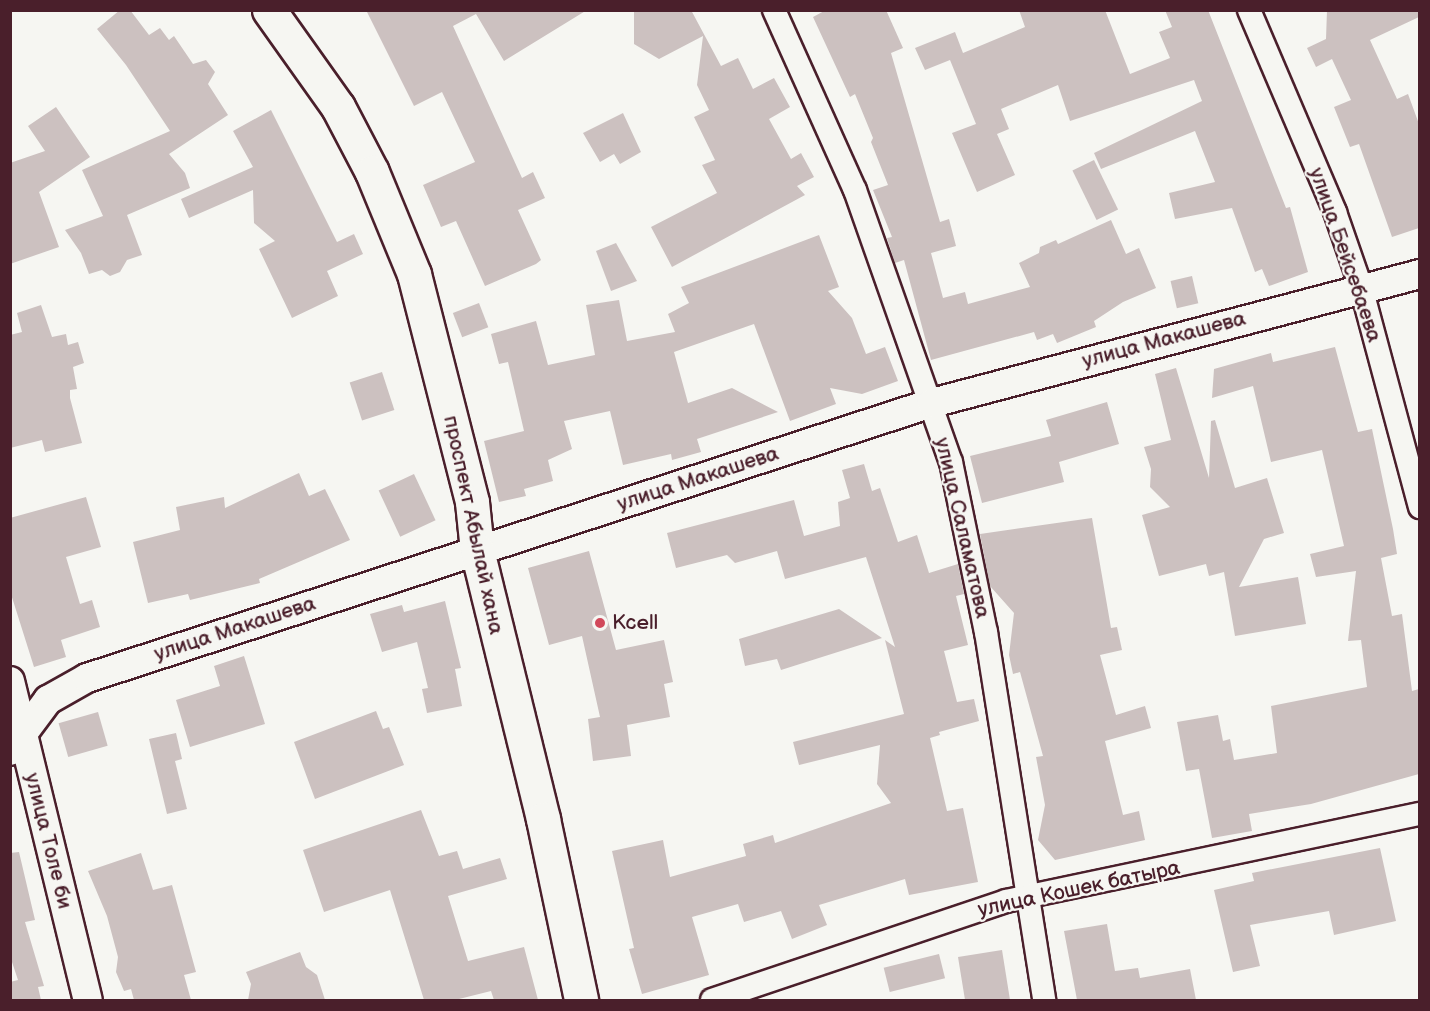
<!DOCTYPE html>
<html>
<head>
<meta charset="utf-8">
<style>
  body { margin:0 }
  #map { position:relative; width:1430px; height:1011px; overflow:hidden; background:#f6f6f2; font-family:"Balsamiq Sans",sans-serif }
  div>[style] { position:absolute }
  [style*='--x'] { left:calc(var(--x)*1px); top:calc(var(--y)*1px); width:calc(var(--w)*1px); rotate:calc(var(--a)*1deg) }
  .building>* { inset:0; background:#ccc1c0; transform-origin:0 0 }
  .roads { filter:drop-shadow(2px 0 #4a1f2b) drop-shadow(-2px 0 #4a1f2b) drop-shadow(0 2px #4a1f2b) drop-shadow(0 -2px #4a1f2b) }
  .minor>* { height:22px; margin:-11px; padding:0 11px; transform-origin:11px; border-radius:11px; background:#f6f6f2 }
  .tertiary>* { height:28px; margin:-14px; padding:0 14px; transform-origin:14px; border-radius:14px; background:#f6f6f2 }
  .secondary>* { height:33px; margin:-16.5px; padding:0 16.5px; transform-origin:16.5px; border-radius:16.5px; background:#f6f6f2 }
  .dots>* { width:16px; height:16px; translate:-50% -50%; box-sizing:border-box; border:3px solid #f6f6f2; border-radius:50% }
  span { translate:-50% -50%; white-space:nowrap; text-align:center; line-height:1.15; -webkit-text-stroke:4.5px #f6f6f2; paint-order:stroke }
  .street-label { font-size:21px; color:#4a1f2b }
  .poi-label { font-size:21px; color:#4a1f2b }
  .left { translate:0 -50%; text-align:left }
  .frame { position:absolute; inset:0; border:12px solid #4a1f2b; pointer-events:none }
</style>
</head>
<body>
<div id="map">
  <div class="building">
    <div style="clip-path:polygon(120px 10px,130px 10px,149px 35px,160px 28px,169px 40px,174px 36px,193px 64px,206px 60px,215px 72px,208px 84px,228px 115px,169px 154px,185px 173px,190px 188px,127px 215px,142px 255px,127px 260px,120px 272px,110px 276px,102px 270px,89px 274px,81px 253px,65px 230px,103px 216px,82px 170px,170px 131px,126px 65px,97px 29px)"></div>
    <div style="clip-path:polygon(366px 10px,587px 10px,504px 61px,476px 14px,453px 26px,522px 178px,533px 172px,545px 198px,518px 210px,541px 260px,536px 264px,485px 286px,456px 221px,441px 227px,423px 185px,475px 162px,442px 92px,414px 106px)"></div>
    <div style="clip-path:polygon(634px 10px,691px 10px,721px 66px,738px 58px,753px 89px,774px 78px,790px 107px,769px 119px,791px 159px,801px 153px,814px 177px,797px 186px,805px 195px,672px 267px,651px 227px,717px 193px,702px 165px,715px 160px,694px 117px,709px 110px,697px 85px,703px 36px,659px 59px,634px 44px)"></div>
    <div style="clip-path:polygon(826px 10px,886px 10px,903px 48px,891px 53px,940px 222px,949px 219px,956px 246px,931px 253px,943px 298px,965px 292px,968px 304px,1030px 287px,1019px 263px,1039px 253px,1040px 247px,1056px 240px,1058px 244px,1111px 220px,1126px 254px,1139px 248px,1156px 288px,1123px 302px,1094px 321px,1096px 327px,1057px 343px,1053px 334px,1037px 340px,1034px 332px,931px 360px,904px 260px,895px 263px,887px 238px,892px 237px,873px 190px,888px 185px,871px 142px,873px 138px,855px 94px,850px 97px,813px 17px)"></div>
    <div style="clip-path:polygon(1019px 10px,1105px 10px,1130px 74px,1170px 58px,1159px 32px,1172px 27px,1165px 10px,1208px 10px,1286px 208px,1290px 207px,1308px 272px,1269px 286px,1262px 269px,1255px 272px,1232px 208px,1175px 219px,1169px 193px,1215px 182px,1195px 131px,1101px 169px,1094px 153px,1202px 101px,1194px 80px,1070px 121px,1058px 85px,1001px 109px,1009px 129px,997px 134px,1015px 175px,977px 192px,952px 133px,976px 124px,950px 60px,925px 70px,915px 48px,955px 32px,963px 53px,1025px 27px)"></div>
    <div style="clip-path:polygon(1327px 10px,1419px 10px,1419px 17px,1370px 40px,1397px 99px,1408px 94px,1419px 124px,1419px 228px,1392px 237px,1359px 144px,1350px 147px,1334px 107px,1351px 100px,1332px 59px,1316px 67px,1307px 48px,1326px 39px)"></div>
    <div style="clip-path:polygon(56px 107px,90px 157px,39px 192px,59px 247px,10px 264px,10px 163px,45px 151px,28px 126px)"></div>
    <div style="clip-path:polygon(271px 110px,337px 242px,354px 234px,363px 254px,327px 271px,338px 296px,292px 318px,259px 249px,275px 241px,254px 223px,253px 190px,189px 218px,181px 199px,253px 167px,233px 131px)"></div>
    <div style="clip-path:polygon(623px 113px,641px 152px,620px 164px,614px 154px,600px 162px,583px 133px)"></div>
    <div style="left:1094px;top:160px;width:55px;height:24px;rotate:64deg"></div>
    <div style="clip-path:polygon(819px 235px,839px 287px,828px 291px,852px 318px,866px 354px,885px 347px,898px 381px,862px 394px,830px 388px,836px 404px,790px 421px,754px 324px,674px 352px,688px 403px,732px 388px,778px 412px,697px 439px,701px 452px,672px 460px,671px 454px,623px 465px,610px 411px,564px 421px,572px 449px,548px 460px,553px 481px,524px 489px,526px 496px,499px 502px,484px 441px,524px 431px,508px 362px,499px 364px,491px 334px,536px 321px,548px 365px,595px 355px,586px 305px,619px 300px,627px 341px,675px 332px,668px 314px,689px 303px,681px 287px)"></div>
    <div style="clip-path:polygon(616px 243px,637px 281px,611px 291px,596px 251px)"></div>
    <div style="left:1192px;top:276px;width:28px;height:22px;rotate:77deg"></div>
    <div style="left:479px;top:303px;width:26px;height:28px;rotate:69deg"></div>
    <div style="clip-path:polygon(41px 305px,52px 337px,66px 334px,68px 345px,78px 342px,84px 363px,73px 367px,77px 389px,70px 390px,70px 398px,82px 443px,45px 452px,42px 440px,10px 448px,10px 335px,22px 332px,17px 313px)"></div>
    <div style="clip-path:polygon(1335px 347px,1358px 432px,1372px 429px,1393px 529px,1397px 554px,1381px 558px,1392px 616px,1402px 614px,1412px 691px,1419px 689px,1419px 774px,1311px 804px,1249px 814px,1252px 831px,1212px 838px,1199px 769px,1186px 771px,1177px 722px,1218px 715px,1223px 741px,1230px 739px,1234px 760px,1277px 753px,1271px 706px,1367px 687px,1361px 640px,1348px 641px,1356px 571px,1316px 577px,1310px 554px,1344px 546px,1322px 450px,1271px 462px,1253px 386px,1212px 398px,1214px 369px,1271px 353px,1273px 362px)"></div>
    <div style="clip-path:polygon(1176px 368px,1209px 478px,1211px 421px,1215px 420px,1235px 488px,1267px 478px,1284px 533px,1264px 539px,1239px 587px,1298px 577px,1306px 624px,1235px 636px,1224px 572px,1209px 576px,1206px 564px,1159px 576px,1142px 515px,1170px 507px,1150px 487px,1151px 469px,1144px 447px,1171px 440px,1155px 374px)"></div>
    <div style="left:382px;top:372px;width:40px;height:34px;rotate:72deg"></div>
    <div style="clip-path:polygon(1107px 402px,1119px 444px,1059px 462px,1064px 482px,982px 503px,970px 456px,1051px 436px,1046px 420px)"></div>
    <div style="clip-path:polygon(864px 464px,872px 491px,880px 488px,898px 542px,917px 535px,929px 573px,958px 564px,964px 594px,956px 596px,968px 645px,944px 651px,957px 702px,974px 699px,979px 721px,939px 732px,940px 735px,930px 738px,947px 811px,963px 808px,978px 882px,909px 895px,905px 879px,819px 905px,827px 925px,792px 939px,781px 911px,744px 922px,738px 904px,692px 917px,709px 975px,642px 994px,629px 949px,634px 948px,612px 851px,663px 840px,670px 877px,746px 856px,743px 844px,773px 835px,775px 843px,891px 803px,877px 784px,880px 745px,799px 765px,793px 742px,904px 714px,885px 640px,895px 647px,866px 557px,785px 579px,777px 551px,735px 563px,727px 555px,676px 568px,667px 533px,794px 500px,804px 536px,840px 526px,838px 502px,850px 498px,842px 470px)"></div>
    <div style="clip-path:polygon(299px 473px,309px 496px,325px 489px,350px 540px,259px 579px,260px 583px,190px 600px,188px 594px,148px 603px,133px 542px,180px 530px,176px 507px,224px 497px,225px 508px)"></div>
    <div style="left:414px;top:474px;width:51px;height:39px;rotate:65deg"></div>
    <div style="clip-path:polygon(86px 497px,101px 547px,66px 557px,80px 604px,92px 600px,100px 627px,61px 640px,66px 657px,34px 667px,10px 591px,10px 518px)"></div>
    <div style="clip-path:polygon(1092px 518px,1111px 628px,1117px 627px,1122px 650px,1100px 655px,1116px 715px,1145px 706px,1151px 728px,1105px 741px,1123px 815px,1139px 811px,1145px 840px,1055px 860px,1038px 840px,1045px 805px,1036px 757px,1043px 756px,1020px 672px,1013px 674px,1009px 655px,1014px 613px,990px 586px,980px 534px)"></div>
    <div style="clip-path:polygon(589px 551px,616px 650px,664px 640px,673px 682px,664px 684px,670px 717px,627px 725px,631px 756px,593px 761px,588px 719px,600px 717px,582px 636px,549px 645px,528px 568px)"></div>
    <div style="clip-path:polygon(445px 601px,461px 668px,455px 669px,462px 706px,427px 713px,422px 689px,428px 688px,417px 642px,382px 652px,370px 614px,402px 605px,404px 612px)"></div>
    <div style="clip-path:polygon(839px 609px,882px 638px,781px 670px,777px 659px,745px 666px,739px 639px)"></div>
    <div style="clip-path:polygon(244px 656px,265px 724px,190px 747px,176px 700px,220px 686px,214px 666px)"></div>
    <div style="clip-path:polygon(376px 711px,383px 729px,389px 727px,404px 765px,315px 799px,294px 742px)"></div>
    <div style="left:98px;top:712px;width:35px;height:41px;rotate:74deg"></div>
    <div style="clip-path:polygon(176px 733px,182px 759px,175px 761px,187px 809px,167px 814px,149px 739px)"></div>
    <div style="clip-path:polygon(421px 810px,439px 856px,457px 851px,463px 869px,500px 858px,507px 879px,448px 896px,468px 961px,524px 947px,538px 1000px,494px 1000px,491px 991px,455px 1000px,424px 1000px,390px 890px,324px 912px,303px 850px)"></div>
    <div style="clip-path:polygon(1380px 848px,1396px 921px,1334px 935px,1329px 911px,1250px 925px,1260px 966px,1233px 972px,1214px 890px,1254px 881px,1252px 873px)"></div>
    <div style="clip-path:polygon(19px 852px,35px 920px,25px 922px,44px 986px,38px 987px,41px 1000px,10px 1000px,10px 982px,18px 980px,10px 956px,10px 853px)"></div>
    <div style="clip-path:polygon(141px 853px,153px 890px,172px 885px,196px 972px,184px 975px,191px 1000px,134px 1000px,131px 989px,124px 991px,116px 972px,118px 957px,107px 916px,88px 871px)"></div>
    <div style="clip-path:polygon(1107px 924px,1115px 971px,1138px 968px,1140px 978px,1190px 969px,1196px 1000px,1077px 1000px,1064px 931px)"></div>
    <div style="clip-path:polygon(1002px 950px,1010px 1000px,965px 1000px,958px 957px)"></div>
    <div style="clip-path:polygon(300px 952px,306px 967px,317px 975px,325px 1000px,248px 1000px,251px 984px,246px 972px)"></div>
    <div style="left:939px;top:954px;width:25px;height:57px;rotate:76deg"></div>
  </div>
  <div class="roads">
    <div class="minor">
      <div style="--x:774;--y:10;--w:197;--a:65.8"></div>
      <div style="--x:855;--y:190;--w:288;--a:70.6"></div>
      <div style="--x:951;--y:462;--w:174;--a:78.4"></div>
      <div style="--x:986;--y:632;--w:373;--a:81"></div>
      <div style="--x:1249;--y:10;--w:220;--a:66.9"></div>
      <div style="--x:1335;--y:212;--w:79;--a:70.9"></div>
      <div style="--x:1361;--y:287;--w:228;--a:75"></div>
      <div style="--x:712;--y:1000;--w:310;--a:-18.6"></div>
      <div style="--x:1006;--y:901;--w:423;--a:-11.9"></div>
    </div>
    <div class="tertiary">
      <div style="--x:10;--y:681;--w:328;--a:76.3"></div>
      <div style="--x:10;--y:751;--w:64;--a:-53.3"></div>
      <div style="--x:48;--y:700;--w:45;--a:-29.4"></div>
      <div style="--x:87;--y:678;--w:889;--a:-18.03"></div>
      <div style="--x:932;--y:403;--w:505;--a:-14.81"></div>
    </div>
    <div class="secondary">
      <div style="--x:269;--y:10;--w:119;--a:54.6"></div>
      <div style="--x:338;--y:107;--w:73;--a:62.4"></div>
      <div style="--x:372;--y:172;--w:110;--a:67.6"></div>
      <div style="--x:414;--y:274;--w:235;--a:75.7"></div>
      <div style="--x:472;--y:502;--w:48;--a:84.1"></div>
      <div style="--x:477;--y:550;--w:277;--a:76.2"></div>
      <div style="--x:543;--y:819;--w:185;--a:78.1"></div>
    </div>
  </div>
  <div class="dots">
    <div style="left:600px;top:623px;background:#d1495b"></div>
  </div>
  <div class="street-label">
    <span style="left:1345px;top:255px;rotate:71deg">улица Бейсебаева</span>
    <span style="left:1164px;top:340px;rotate:-15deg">улица Макашева</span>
    <span style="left:698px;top:479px;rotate:-18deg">улица Макашева</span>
    <span style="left:473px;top:525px;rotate:78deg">проспект Абылай хана</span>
    <span style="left:962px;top:528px;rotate:77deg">улица Саламатова</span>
    <span style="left:235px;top:629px;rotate:-18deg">улица Макашева</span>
    <span style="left:48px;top:841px;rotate:76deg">улица Толе би</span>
    <span style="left:1079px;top:889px;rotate:-12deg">улица Кошек батыра</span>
  </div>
  <div class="poi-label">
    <span class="left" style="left:612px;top:623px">Kcell</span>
  </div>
  <div class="frame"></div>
</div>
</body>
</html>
